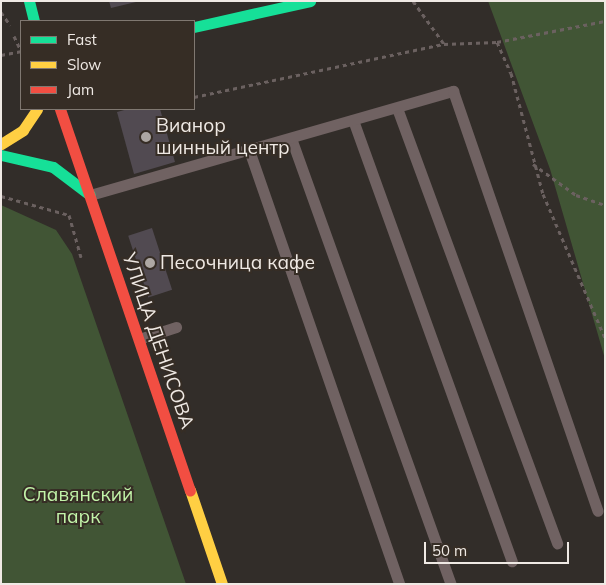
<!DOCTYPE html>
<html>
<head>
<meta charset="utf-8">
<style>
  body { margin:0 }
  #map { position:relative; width:606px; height:585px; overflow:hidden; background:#322d29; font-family:Mulish,sans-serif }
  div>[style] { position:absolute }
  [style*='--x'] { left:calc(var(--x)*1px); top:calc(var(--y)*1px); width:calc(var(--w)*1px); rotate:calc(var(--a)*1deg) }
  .green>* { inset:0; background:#415535 }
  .building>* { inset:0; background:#514a51; transform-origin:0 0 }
  .path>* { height:3px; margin-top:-1.5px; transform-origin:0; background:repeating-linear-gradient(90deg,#6b6160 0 4px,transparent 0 8px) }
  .lane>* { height:11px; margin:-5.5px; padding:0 5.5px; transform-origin:5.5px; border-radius:5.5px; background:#706262 }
  .fast>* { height:11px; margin:-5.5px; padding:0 5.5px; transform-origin:5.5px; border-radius:5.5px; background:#16e098 }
  .slow>* { height:11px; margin:-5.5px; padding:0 5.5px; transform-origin:5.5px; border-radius:5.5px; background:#ffcf43 }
  .jam>* { height:11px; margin:-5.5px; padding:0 5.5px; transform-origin:5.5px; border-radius:5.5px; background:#f24e42 }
  .dots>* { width:14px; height:14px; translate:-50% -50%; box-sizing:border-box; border:2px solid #362d25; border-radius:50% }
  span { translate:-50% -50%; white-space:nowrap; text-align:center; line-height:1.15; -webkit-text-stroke:4px #362d25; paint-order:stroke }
  .poi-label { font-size:19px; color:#efe9e4 }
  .left { translate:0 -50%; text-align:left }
  .street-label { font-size:19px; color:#efe9e4 }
  .park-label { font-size:19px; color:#c2f4a9 }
  .frame { position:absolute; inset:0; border:2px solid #efe9e4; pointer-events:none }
  .legend { position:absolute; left:20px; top:20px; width:175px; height:90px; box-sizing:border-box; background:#362d25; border:1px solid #807871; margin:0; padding:6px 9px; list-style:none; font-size:15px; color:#efe9e4 }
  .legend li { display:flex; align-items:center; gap:10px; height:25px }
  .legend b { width:25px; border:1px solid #807871 }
  .scale { position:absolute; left:424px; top:542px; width:145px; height:22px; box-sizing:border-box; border:2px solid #efe9e4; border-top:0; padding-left:6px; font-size:15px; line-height:18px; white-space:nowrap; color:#efe9e4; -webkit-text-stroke:4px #362d25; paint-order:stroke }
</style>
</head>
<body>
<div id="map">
  <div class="green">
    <div style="clip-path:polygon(488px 1px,605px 1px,605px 359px,550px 169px)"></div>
    <div style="clip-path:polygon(1px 205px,56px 230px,72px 254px,186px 584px,1px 584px)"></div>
  </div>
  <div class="building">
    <div style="clip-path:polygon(109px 1px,136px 1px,136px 2px,111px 8px)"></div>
    <div style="clip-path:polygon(128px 109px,160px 109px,175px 162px,134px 174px,117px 112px)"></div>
    <div style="left:152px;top:228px;width:65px;height:25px;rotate:72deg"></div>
  </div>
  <div class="path">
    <div style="--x:413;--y:1;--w:53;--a:54.2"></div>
    <div style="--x:1;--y:12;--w:16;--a:55"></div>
    <div style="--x:14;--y:36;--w:17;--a:65"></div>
    <div style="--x:497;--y:42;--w:34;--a:66"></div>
    <div style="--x:511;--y:73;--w:125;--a:75.2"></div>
    <div style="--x:543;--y:194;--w:157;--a:66.7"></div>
    <div style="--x:1;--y:55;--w:20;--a:-11"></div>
    <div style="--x:194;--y:97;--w:256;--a:-12"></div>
    <div style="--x:444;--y:44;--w:53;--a:-2.2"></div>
    <div style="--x:497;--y:42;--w:110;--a:-11"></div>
    <div style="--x:533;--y:164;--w:53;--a:35.8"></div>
    <div style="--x:576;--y:195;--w:31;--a:19"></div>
    <div style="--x:1;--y:196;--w:71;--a:15.6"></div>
    <div style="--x:69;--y:215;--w:44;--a:74.1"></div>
  </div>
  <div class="lane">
    <div style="--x:397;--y:108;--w:464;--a:69.8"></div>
    <div style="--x:353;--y:120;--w:469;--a:70.2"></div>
    <div style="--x:291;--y:138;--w:474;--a:70.3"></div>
    <div style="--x:249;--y:150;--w:459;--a:70.9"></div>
    <div style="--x:90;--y:195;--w:378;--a:-16"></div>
    <div style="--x:453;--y:91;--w:444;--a:71"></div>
    <div style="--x:139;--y:339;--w:39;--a:-18"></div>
  </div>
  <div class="fast">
    <div style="--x:29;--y:1;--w:21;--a:76"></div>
    <div style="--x:194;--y:27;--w:119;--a:-12.6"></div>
    <div style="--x:1;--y:155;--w:53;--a:13"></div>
    <div style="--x:53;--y:167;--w:46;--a:37.1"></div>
  </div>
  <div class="slow">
    <div style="--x:1;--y:144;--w:26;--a:-32"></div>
    <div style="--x:23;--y:130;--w:25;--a:-56"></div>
    <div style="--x:190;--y:490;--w:99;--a:71.2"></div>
  </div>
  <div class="jam">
    <div style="--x:60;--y:109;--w:403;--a:71.2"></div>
  </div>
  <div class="dots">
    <div style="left:146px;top:137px;background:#ada7a3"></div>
    <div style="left:150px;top:263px;background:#ada7a3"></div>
  </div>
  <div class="poi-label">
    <span class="left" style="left:156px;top:137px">Вианор<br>шинный центр</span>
    <span class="left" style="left:160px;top:263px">Песочница кафе</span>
  </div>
  <div class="street-label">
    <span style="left:158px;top:341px;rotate:71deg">УЛИЦА ДЕНИСОВА</span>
  </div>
  <div class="park-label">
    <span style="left:78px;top:506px">Славянский<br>парк</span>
  </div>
  <div class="frame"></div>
  <ul class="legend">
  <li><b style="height:6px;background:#16e098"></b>Fast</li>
  <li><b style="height:6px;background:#ffcf43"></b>Slow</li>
  <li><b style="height:6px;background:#f24e42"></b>Jam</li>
  </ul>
  <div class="scale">50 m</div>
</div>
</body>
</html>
